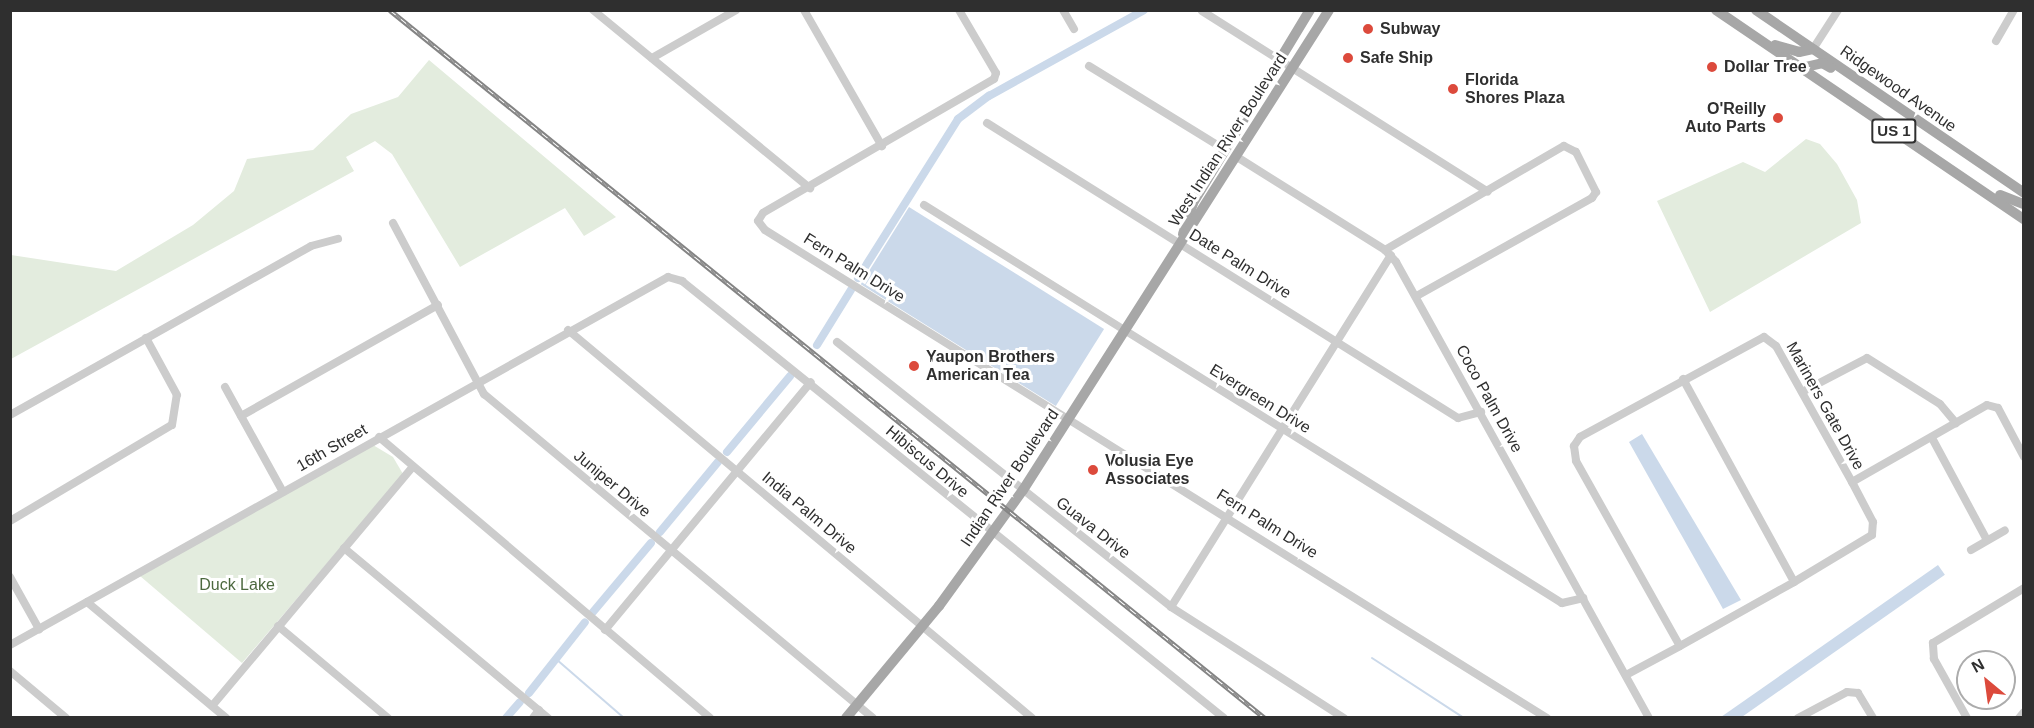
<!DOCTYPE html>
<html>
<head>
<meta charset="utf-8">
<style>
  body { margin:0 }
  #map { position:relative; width:2034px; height:728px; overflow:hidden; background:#fff; font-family:Arial,sans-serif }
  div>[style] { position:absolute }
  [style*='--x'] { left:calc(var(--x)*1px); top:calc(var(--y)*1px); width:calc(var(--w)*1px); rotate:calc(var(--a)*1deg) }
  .green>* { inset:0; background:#e3ecde }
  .water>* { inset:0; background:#cbd9ea; transform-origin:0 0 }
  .stream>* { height:2px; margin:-1px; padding:0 1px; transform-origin:1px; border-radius:1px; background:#cbd9ea }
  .canal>* { height:8px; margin:-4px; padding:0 4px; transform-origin:4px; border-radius:4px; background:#cbd9ea }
  .minor>* { height:8px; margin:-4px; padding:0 4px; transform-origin:4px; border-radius:4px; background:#ccc }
  .major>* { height:10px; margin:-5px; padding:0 5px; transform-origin:5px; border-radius:5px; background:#a7a7a7 }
  .rail>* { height:4.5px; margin-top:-2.25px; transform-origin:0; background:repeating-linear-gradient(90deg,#fff 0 7px,#848484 0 14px); box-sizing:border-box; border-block:2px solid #848484 }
  .dots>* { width:16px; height:16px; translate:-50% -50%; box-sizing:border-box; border:3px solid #fff; border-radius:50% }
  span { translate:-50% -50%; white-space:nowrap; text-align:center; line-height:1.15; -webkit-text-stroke:6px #fff; paint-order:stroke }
  .shield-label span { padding:2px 4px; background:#fff; border:2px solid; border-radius:4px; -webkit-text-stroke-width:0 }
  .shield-label { font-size:15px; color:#2f2f2f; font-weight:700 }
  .poi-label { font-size:16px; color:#2f2f2f; font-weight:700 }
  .left { translate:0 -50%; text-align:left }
  .right { translate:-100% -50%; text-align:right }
  .street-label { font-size:16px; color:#2f2f2f }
  .park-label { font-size:16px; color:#4c693f }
  .frame { position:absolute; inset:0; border:12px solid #2f2f2f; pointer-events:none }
  .north { position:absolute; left:1956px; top:650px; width:60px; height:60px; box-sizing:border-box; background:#fff; border:2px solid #acacac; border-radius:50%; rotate:331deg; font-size:16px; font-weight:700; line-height:24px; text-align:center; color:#2f2f2f }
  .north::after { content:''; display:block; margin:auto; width:21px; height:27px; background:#dc4a3c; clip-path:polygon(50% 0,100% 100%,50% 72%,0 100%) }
</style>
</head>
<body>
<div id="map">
  <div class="green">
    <div style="clip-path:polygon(429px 60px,616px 217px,584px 236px,565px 208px,460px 267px,392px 154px,375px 141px,346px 157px,354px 171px,11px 359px,11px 255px,116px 271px,193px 225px,234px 191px,247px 159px,313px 150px,351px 114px,398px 97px)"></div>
    <div style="clip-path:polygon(1806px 139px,1820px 144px,1837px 164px,1857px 200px,1861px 223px,1710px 312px,1657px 201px,1743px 162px,1765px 172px)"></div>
    <div style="clip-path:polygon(373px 445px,393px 457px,403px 474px,242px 663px,140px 576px)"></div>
  </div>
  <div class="water">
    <div style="left:909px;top:207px;width:230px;height:91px;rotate:32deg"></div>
    <div style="clip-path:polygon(1642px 434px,1741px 600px,1723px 609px,1629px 442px)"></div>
    <div style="left:1938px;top:565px;width:12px;height:307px;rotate:55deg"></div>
  </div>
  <div class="stream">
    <div style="--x:1372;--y:658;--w:110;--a:33.1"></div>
    <div style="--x:556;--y:659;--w:90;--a:40.9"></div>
  </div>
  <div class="canal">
    <div style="--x:858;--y:278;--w:188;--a:-57.8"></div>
    <div style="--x:958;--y:119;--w:39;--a:-37"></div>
    <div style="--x:989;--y:96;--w:177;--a:-29"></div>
    <div style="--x:817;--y:345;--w:65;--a:-58.3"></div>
    <div style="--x:727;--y:452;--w:99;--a:-50.3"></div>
    <div style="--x:660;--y:532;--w:91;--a:-50.4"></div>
    <div style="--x:593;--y:612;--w:90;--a:-50"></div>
    <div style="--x:529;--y:693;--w:90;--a:-51.7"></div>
    <div style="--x:506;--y:718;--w:21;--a:-49"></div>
  </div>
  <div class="minor">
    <div style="--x:593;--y:10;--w:281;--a:39.4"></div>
    <div style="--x:804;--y:10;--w:157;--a:60.2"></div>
    <div style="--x:959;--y:10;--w:73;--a:59.6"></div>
    <div style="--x:996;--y:73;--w:6;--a:108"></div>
    <div style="--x:994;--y:79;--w:267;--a:149.9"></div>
    <div style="--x:763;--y:213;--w:9;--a:122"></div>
    <div style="--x:758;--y:221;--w:11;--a:52"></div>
    <div style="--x:765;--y:230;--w:922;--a:31.97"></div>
    <div style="--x:1063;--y:10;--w:22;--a:60"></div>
    <div style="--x:1202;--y:11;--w:338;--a:32.3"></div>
    <div style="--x:1996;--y:41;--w:36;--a:-60"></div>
    <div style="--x:1813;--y:49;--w:46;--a:-57.3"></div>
    <div style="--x:652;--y:58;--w:97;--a:-29.7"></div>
    <div style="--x:1089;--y:66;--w:158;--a:31.6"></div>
    <div style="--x:987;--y:123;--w:556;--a:32.06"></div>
    <div style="--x:1458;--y:418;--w:24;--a:-15"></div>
    <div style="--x:1237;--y:157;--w:175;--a:32.1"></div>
    <div style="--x:1385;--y:250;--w:16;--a:47"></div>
    <div style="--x:1396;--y:262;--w:521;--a:60.98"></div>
    <div style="--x:924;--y:205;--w:752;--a:31.96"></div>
    <div style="--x:1562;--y:603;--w:22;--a:-13"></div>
    <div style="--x:393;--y:223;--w:194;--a:62"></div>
    <div style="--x:484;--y:394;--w:506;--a:39.79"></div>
    <div style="--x:1385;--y:250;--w:207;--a:-30.2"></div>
    <div style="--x:1564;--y:146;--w:13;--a:27"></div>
    <div style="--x:1576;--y:152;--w:45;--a:63.4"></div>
    <div style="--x:1596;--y:192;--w:7;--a:124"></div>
    <div style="--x:1592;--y:198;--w:201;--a:150.8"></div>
    <div style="--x:568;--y:330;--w:605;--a:39.9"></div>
    <div style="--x:837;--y:342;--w:426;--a:38.4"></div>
    <div style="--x:1171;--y:607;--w:206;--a:32.7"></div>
    <div style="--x:1683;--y:379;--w:231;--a:61.3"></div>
    <div style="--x:225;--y:387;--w:120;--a:61.1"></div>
    <div style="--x:1802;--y:392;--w:73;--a:-27.6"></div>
    <div style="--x:1867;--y:358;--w:86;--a:32.2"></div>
    <div style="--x:1940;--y:404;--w:25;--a:50"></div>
    <div style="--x:10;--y:415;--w:345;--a:-29.3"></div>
    <div style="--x:311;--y:246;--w:28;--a:-15"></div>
    <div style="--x:241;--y:416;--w:226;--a:-29.4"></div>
    <div style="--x:379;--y:437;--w:434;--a:40.3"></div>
    <div style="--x:1932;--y:438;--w:116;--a:61.7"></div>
    <div style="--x:1852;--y:482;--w:155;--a:-29.7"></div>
    <div style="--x:1987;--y:405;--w:11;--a:15"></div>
    <div style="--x:1998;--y:408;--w:55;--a:62"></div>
    <div style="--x:10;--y:521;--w:188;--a:-30.7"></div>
    <div style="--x:172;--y:425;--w:30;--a:-81"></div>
    <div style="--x:177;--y:395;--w:65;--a:-118.5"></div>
    <div style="--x:344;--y:548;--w:266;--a:39.8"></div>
    <div style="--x:1971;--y:550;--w:39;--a:-30"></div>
    <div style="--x:10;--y:577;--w:60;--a:60.9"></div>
    <div style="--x:87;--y:602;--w:181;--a:39.8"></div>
    <div style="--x:1171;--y:607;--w:415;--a:-58"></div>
    <div style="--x:278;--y:626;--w:143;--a:39.9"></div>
    <div style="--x:605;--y:630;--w:322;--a:-50.3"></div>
    <div style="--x:10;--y:645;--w:754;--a:-29.22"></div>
    <div style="--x:668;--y:277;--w:15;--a:16"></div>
    <div style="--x:682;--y:281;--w:696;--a:38.88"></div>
    <div style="--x:10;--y:671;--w:73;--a:40"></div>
    <div style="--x:1626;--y:675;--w:61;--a:-28.2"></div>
    <div style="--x:1680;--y:646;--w:131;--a:-29.3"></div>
    <div style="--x:1794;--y:582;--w:91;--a:-31.1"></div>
    <div style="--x:1872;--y:535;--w:13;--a:-86"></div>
    <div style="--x:1873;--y:522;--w:45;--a:-117.7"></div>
    <div style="--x:1852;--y:482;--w:156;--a:-119.2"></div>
    <div style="--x:1776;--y:346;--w:15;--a:-143"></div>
    <div style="--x:1764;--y:337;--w:209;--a:151.5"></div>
    <div style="--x:1580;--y:437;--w:11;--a:124"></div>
    <div style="--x:1574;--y:446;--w:15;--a:82"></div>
    <div style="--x:1576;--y:461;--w:212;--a:60.7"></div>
    <div style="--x:212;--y:706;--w:311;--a:-50"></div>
    <div style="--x:533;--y:718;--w:10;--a:-53"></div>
    <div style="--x:1798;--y:718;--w:55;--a:-28"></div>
    <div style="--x:1847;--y:692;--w:11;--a:5"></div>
    <div style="--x:1858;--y:693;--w:29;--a:59"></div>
    <div style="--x:1967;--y:718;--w:68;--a:-119.2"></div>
    <div style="--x:1934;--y:659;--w:16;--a:-94"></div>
    <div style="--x:1933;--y:643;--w:106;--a:-31.1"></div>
    <div style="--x:2019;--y:718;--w:8;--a:-50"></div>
  </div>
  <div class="major">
    <div style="--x:1716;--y:10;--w:372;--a:34.2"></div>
    <div style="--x:1756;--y:10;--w:325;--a:34.3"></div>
    <div style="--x:1775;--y:45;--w:25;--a:16"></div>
    <div style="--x:1799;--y:52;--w:14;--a:-12"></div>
    <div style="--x:1801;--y:68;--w:22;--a:-13"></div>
    <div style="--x:1822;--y:63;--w:10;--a:29"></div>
    <div style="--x:2000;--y:195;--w:26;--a:21"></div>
    <div style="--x:1183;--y:234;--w:33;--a:-72"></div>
    <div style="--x:1193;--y:203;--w:226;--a:-58.8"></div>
    <div style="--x:846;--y:718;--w:146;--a:-50.3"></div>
    <div style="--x:939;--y:606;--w:143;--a:-54.1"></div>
    <div style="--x:1023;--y:490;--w:569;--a:-57.48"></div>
  </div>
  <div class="rail">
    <div style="--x:390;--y:10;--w:1126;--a:38.98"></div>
  </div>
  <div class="dots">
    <div style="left:1368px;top:29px;background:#dc4a3c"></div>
    <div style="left:1348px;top:58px;background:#dc4a3c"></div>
    <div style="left:1712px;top:67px;background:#dc4a3c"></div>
    <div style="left:1453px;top:89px;background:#dc4a3c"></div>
    <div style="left:1778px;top:118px;background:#dc4a3c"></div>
    <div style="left:914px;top:366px;background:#dc4a3c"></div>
    <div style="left:1093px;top:470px;background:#dc4a3c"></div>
  </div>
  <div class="shield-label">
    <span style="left:1894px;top:131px">US 1</span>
  </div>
  <div class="poi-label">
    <span class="left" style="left:1380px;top:29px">Subway</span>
    <span class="left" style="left:1360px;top:58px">Safe Ship</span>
    <span class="left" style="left:1724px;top:67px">Dollar Tree</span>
    <span class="left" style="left:1465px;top:89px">Florida<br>Shores Plaza</span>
    <span class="right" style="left:1766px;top:118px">O'Reilly<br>Auto Parts</span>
    <span class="left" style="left:926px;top:366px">Yaupon Brothers<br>American Tea</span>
    <span class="left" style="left:1105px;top:470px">Volusia Eye<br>Associates</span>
  </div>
  <div class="street-label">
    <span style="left:1898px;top:89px;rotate:35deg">Ridgewood Avenue</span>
    <span style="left:1228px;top:140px;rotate:-57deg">West Indian River Boulevard</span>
    <span style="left:1240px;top:264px;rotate:32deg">Date Palm Drive</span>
    <span style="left:854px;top:268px;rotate:32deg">Fern Palm Drive</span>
    <span style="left:1260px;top:399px;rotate:32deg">Evergreen Drive</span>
    <span style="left:1489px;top:399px;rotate:61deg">Coco Palm Drive</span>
    <span style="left:1825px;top:406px;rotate:61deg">Mariners Gate Drive</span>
    <span style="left:332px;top:448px;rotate:-30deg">16th Street</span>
    <span style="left:927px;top:462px;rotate:40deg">Hibiscus Drive</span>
    <span style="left:1010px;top:478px;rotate:-56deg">Indian River Boulevard</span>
    <span style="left:612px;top:484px;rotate:40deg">Juniper Drive</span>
    <span style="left:809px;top:513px;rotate:40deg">India Palm Drive</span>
    <span style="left:1267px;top:524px;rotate:32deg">Fern Palm Drive</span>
    <span style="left:1093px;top:528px;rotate:38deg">Guava Drive</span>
  </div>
  <div class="park-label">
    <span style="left:237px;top:585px">Duck Lake</span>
  </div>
  <div class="frame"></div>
  <div class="north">N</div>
</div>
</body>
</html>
